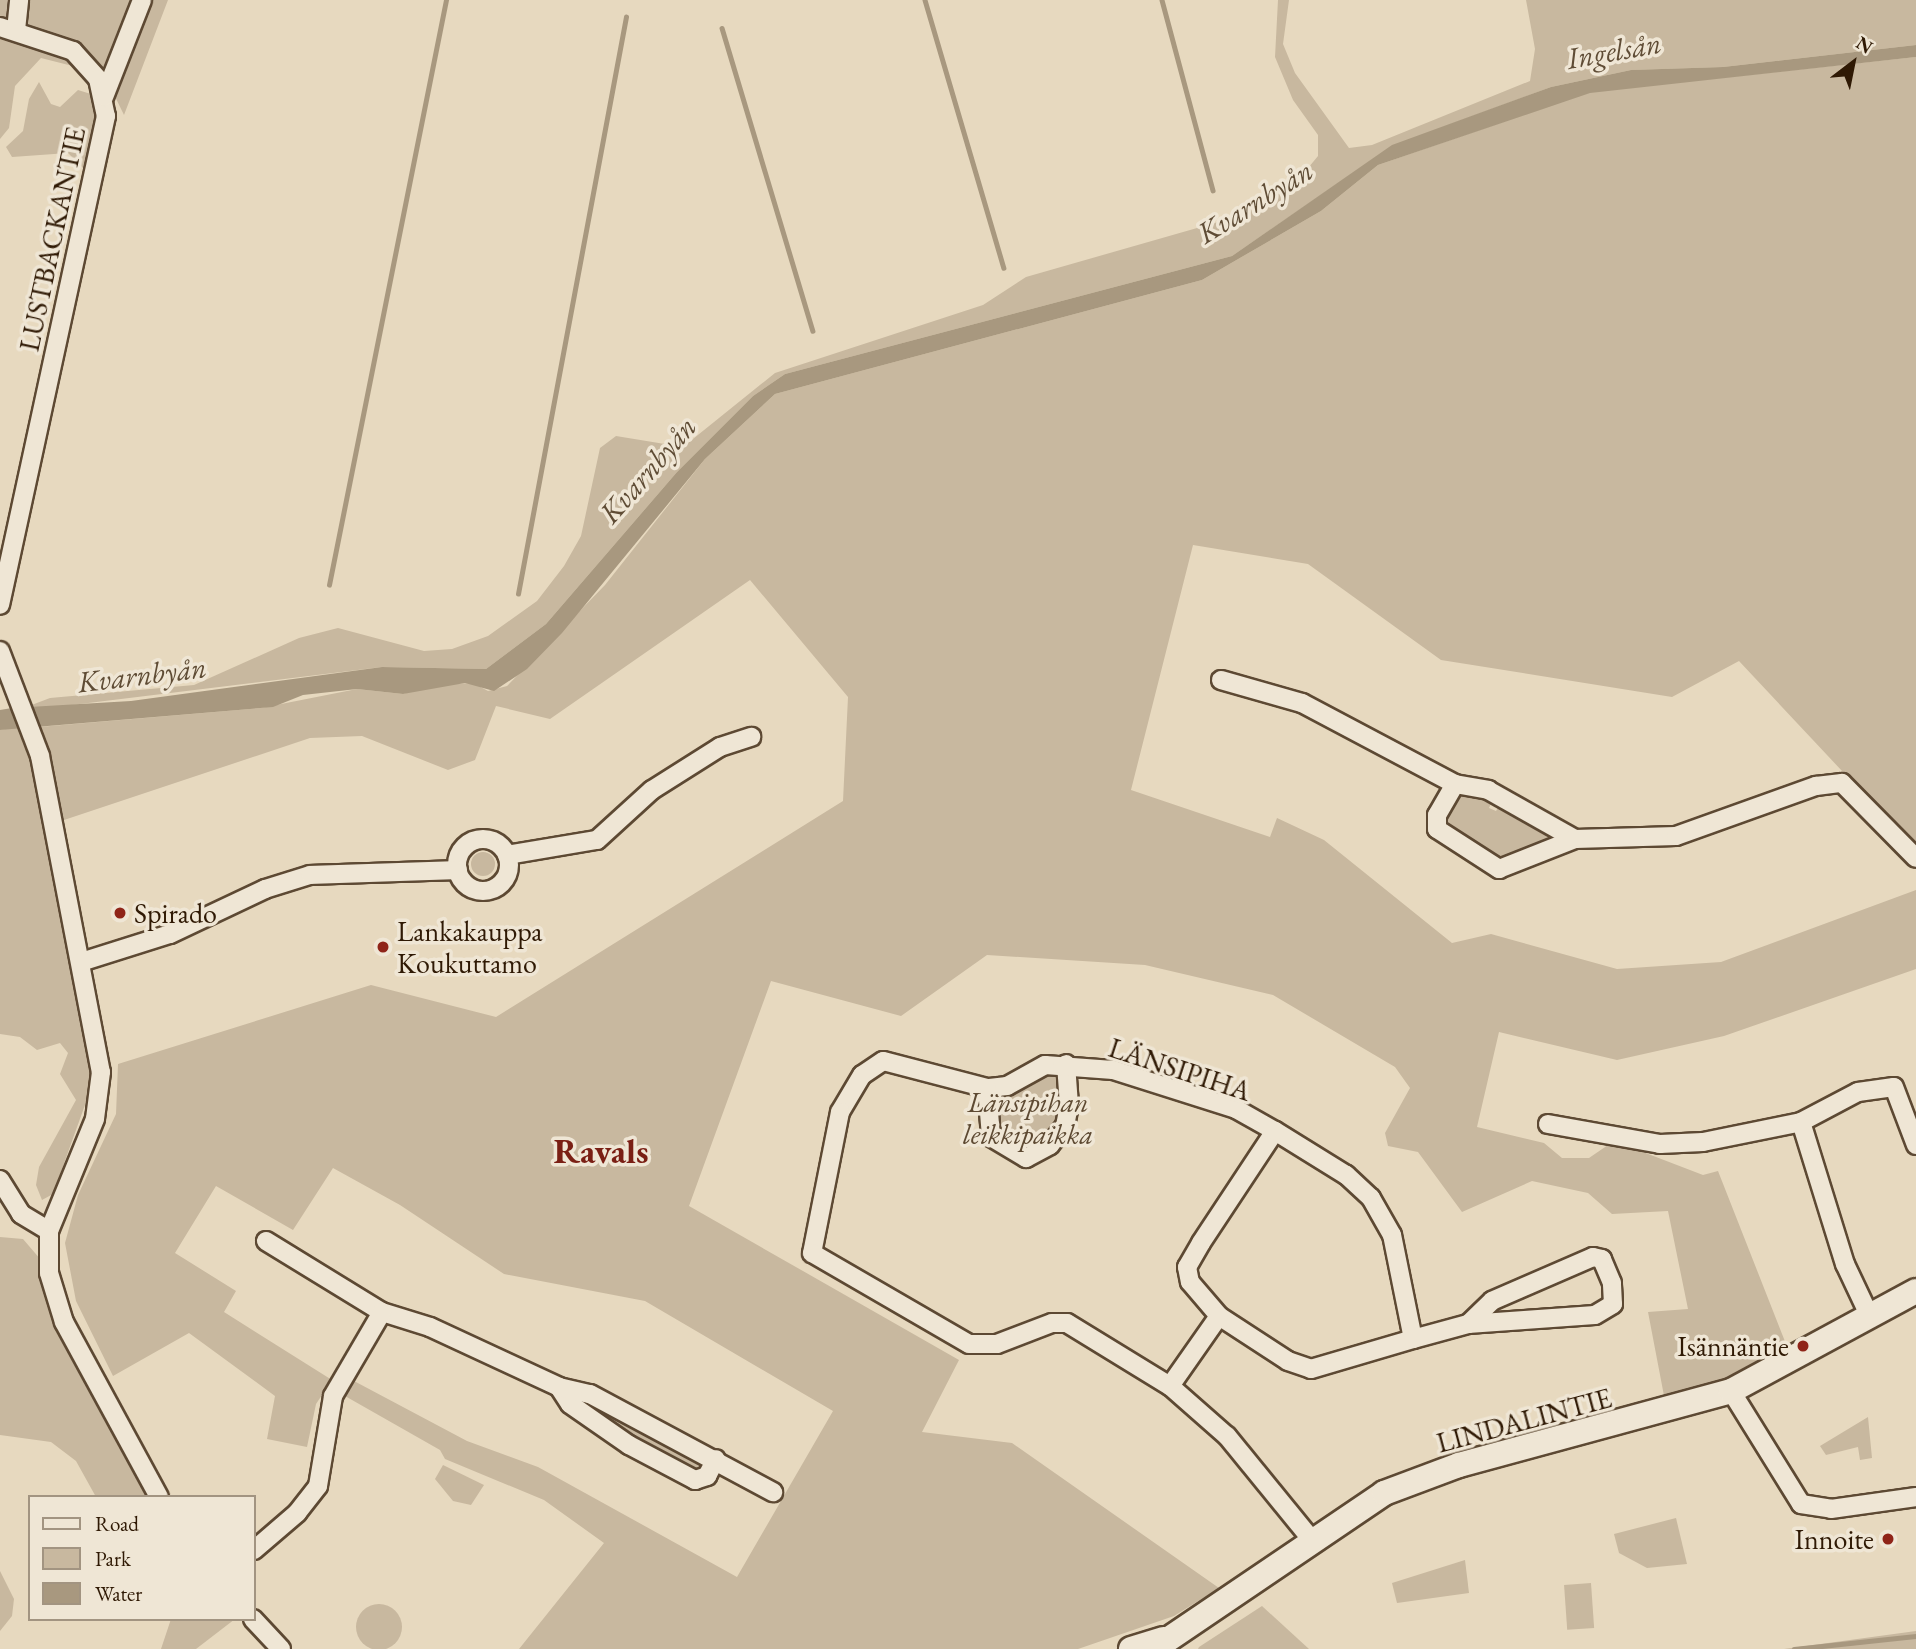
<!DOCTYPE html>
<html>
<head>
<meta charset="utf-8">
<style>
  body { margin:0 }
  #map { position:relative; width:1916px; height:1649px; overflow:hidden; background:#e7d9bf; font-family:"EB Garamond",serif }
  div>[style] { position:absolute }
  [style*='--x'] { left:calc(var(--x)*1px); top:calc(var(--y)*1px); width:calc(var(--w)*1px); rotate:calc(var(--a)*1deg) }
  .green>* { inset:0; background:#c8b89f; transform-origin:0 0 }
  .round { border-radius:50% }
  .water>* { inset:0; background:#a8987f }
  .stream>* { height:4.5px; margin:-2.25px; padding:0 2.25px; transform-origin:2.25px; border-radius:2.25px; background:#a8987f }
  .roads { filter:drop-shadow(2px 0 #5d4933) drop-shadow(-2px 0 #5d4933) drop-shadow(0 2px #5d4933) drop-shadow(0 -2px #5d4933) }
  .street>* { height:18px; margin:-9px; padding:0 9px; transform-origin:9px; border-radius:9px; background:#efe6d5 }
  .street>.ring { margin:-9px; padding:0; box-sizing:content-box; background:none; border:18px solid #efe6d5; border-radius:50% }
  .secondary>* { height:24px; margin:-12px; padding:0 12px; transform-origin:12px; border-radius:12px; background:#efe6d5 }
  .dots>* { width:19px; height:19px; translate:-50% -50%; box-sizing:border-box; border:4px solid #efe6d5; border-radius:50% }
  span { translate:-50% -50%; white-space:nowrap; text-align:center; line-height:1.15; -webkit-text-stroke:7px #efe6d5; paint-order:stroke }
  .street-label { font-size:28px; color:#2f1904 }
  .poi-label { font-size:28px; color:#2f1904 }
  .left { translate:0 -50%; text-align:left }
  .right { translate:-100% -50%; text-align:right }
  .park-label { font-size:28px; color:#5d4932; font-style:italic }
  .water-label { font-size:30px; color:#5f4c35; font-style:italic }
  .district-label { font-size:35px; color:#7a1f14; font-weight:700 }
  .legend { position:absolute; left:28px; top:1495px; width:228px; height:126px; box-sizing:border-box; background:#efe6d5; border:2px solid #a29481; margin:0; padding:9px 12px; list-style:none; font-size:21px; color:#2f1904 }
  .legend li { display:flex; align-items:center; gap:14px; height:35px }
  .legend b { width:35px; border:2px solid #a29481 }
  .north { position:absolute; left:1818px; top:28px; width:70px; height:70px; -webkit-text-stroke:5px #efe6d5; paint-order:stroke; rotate:32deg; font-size:19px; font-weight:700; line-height:28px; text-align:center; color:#2f1904 }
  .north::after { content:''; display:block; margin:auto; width:24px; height:32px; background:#2f1904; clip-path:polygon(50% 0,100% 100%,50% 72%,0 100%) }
</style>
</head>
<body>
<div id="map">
  <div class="green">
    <div style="clip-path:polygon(0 0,168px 0,124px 115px,104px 74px,41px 58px,15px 86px,9px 128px,0 139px)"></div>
    <div style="clip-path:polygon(1278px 0,1289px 0,1283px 44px,1295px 73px,1349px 148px,1372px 145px,1530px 81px,1535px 49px,1526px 0,1916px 0,1916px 45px,1723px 67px,1631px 70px,1551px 87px,1392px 146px,1232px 256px,785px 374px,753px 396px,677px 472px,546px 624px,486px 669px,382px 667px,31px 710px,29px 706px,50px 698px,194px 685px,299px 638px,338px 628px,424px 651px,452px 649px,488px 636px,537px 601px,564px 566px,581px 536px,600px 448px,616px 436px,683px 447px,775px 373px,983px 305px,1026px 277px,1225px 220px,1294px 185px,1318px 156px,1318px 135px,1293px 100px,1275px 57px)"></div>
    <div style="clip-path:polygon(1916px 57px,1916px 850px,1739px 661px,1672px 697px,1441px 660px,1308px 564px,1193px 545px,1131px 790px,1270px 837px,1277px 818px,1324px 840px,1452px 943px,1491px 934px,1617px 969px,1721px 962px,1916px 890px,1916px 969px,1724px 1036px,1617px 1060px,1499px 1032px,1477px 1127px,1544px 1143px,1562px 1158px,1589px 1158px,1608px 1145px,1630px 1147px,1703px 1175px,1718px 1171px,1786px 1344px,1763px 1364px,1665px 1401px,1648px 1312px,1688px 1309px,1668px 1211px,1612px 1214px,1588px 1193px,1532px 1181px,1462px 1212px,1418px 1152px,1388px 1146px,1385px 1133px,1410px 1088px,1395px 1067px,1273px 995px,1145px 965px,987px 955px,901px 1016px,771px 981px,689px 1206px,959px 1360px,922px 1432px,1012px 1443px,1219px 1588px,1174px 1616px,1078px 1649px,519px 1649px,604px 1543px,544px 1500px,445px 1459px,440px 1450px,345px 1396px,354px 1381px,467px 1441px,538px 1467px,737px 1577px,833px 1411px,645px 1301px,504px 1274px,400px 1205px,333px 1168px,293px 1230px,216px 1186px,175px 1253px,236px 1291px,224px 1312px,332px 1380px,316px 1404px,307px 1447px,267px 1439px,275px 1396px,189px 1333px,113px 1376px,76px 1301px,65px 1243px,78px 1195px,116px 1114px,118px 1064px,371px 985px,496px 1017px,843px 801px,848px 697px,750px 580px,550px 719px,496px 706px,475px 760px,448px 770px,362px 736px,310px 738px,61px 821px,39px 727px,261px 708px,357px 689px,403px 694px,431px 685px,473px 683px,488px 691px,507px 686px,605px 585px,705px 459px,775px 394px,1202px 280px,1321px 211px,1378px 165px,1590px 92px)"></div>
    <div style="clip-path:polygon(39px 82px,51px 104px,60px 107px,78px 90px,94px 95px,97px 116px,84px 169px,68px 153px,12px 157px,6px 147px,23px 131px,29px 99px)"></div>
    <div style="clip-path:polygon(20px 726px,32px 751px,90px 1066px,90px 1091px,53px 1194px,42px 1200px,36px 1185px,39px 1167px,76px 1100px,60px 1074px,68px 1053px,60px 1043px,37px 1050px,20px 1037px,0 1034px,0 730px)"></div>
    <div style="clip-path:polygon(1457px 792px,1493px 799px,1489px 808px,1496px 811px,1501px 803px,1556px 838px,1516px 857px,1508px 855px,1503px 864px,1448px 834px,1442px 816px)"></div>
    <div class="round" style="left:471px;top:852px;width:24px;height:24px"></div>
    <div style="clip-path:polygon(1036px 1073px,1055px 1074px,1063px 1100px,1050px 1138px,1021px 1148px,995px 1131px,997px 1116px,1018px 1084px)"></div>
    <div style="clip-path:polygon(0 1237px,23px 1239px,41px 1260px,150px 1497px,96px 1497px,76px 1461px,51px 1442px,0 1435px)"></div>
    <div style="clip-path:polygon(583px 1397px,705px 1465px,698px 1477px,578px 1405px)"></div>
    <div style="clip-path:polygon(1868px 1417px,1872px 1458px,1860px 1460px,1858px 1447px,1826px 1455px,1820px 1446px)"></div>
    <div style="clip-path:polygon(443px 1465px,484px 1485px,471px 1505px,453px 1501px,435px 1479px)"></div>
    <div style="clip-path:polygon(1676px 1518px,1687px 1564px,1647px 1568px,1619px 1553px,1614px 1534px)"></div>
    <div style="clip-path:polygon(1465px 1560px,1469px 1593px,1397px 1603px,1392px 1583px)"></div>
    <div style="clip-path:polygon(0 1571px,14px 1599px,12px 1616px,0 1631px)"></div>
    <div style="left:1591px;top:1583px;width:45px;height:27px;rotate:86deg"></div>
    <div class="round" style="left:356px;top:1604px;width:46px;height:46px"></div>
    <div style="clip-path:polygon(1262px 1606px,1309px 1649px,1198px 1649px,1199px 1647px)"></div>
    <div style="clip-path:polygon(171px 1619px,235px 1619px,196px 1649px,161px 1649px)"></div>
    <div style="clip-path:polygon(1916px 1631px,1916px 1649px,1784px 1649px)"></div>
  </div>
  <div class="water">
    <div style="clip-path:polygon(1916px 45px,1916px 57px,1590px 93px,1378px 165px,1321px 211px,1202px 280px,775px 394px,705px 459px,562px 633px,527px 669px,494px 691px,465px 683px,403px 694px,357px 689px,303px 695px,273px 707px,0 730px,0 710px,12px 708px,131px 701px,382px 667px,486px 669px,546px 624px,677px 472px,753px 396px,785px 374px,1232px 256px,1392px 145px,1551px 87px,1631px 70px,1723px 67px)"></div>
  </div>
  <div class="stream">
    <div style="--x:925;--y:0;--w:279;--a:73.6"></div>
    <div style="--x:1162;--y:0;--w:197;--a:75"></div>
    <div style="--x:722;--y:28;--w:316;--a:73.3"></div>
    <div style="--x:329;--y:585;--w:597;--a:-78.69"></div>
    <div style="--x:518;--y:594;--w:587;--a:-79.4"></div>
    <div style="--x:1794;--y:1649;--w:123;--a:-6.1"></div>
  </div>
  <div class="roads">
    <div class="street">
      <div style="--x:0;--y:27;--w:77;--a:18.2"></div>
      <div style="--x:73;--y:51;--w:38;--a:48"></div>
      <div style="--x:98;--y:79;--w:38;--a:78"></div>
      <div style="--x:106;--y:116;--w:500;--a:102.23"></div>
      <div style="--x:16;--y:30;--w:30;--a:-84"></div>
      <div style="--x:104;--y:97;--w:104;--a:-68.6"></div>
      <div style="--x:0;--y:651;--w:112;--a:69.1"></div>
      <div style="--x:40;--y:756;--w:322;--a:79.1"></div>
      <div style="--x:101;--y:1072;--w:47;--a:97.3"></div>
      <div style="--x:95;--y:1119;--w:121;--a:112.3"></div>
      <div style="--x:49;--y:1231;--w:42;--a:90"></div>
      <div style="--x:49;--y:1273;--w:51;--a:73"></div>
      <div style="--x:64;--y:1322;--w:199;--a:61.5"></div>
      <div style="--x:1221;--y:680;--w:84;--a:15.9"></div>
      <div style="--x:1302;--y:703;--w:173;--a:27.9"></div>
      <div style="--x:1455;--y:784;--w:34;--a:10"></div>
      <div style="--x:1488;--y:790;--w:100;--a:29.4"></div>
      <div style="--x:1575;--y:839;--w:101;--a:-1.7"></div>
      <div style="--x:1676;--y:836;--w:149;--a:-19.7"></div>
      <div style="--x:1816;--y:786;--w:26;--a:-7"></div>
      <div style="--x:1842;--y:783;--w:105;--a:45.4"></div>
      <div style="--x:1455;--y:784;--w:36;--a:120"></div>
      <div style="--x:1437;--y:815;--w:14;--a:90"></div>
      <div style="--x:1437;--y:829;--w:74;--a:32.8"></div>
      <div style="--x:1499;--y:869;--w:82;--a:-21.5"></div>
      <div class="ring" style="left:457px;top:839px;width:34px;height:34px"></div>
      <div style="--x:507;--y:855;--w:91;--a:-9.5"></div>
      <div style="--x:597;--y:840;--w:74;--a:-42.3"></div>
      <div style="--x:652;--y:790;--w:80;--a:-32.3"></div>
      <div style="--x:720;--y:747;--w:33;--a:-18"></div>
      <div style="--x:81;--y:962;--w:93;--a:-17.5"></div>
      <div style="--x:170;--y:934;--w:105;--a:-25.3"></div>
      <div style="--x:265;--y:889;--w:47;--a:-17.3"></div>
      <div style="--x:310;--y:875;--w:148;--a:-1.9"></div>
      <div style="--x:987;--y:1088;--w:49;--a:85.3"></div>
      <div style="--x:991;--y:1137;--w:41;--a:31"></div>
      <div style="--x:1026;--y:1158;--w:27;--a:-28"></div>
      <div style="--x:1050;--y:1145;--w:24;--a:-52"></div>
      <div style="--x:1065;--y:1126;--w:21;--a:-79"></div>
      <div style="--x:1069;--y:1105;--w:41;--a:-94.2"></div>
      <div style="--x:1801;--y:1122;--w:64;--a:-27.8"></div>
      <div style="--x:1858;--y:1092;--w:36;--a:-8"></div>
      <div style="--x:1894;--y:1087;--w:62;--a:69.2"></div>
      <div style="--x:1548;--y:1124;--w:114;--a:10.1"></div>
      <div style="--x:1660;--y:1144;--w:43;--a:-2.7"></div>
      <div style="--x:1703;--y:1142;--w:100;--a:-11.5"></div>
      <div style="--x:1801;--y:1122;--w:149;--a:72.8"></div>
      <div style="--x:1845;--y:1264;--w:59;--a:64.7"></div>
      <div style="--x:1275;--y:1131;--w:134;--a:123.5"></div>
      <div style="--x:1201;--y:1243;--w:28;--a:120"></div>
      <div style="--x:1187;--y:1267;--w:15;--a:79"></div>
      <div style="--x:1190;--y:1282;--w:45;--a:49.5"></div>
      <div style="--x:1219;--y:1316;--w:82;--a:33.1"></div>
      <div style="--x:1288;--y:1361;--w:24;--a:19"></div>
      <div style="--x:1311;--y:1369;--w:106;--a:-16.4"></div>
      <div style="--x:1413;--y:1339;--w:106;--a:-101.4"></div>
      <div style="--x:1392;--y:1235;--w:43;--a:-119.6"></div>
      <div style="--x:1371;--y:1198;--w:34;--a:-137"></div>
      <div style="--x:1346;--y:1175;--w:84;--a:-148.2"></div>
      <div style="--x:1275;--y:1131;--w:45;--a:-150.6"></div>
      <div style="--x:1236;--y:1109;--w:129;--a:-162.4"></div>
      <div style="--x:1113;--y:1070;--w:68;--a:-175.8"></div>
      <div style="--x:1045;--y:1065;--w:43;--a:151.1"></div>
      <div style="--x:1007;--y:1086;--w:20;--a:174"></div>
      <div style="--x:987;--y:1088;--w:107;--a:-165.4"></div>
      <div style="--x:883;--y:1061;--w:25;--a:146"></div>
      <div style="--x:862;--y:1075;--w:43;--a:120.7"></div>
      <div style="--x:840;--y:1112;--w:144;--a:101.2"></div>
      <div style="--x:812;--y:1253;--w:181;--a:30.1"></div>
      <div style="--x:969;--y:1344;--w:28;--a:0"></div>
      <div style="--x:997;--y:1344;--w:59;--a:-20.9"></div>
      <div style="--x:1052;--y:1323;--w:15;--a:0"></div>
      <div style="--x:1067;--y:1323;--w:121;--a:31.5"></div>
      <div style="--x:1170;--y:1386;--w:76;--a:41.3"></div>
      <div style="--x:1227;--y:1436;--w:133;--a:50.8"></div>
      <div style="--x:0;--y:1180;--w:40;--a:58"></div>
      <div style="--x:21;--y:1214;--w:33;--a:31"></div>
      <div style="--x:266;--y:1241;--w:136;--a:31.5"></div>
      <div style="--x:382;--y:1312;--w:50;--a:17.4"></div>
      <div style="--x:430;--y:1327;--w:142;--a:24.9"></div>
      <div style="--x:559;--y:1387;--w:20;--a:57"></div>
      <div style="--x:570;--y:1404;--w:72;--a:34.8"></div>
      <div style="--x:629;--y:1445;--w:75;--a:27.9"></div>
      <div style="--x:695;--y:1480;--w:13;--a:-18"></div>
      <div style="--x:707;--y:1476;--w:19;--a:-62"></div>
      <div style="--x:1413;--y:1339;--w:57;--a:-15.3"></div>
      <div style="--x:1468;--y:1324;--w:127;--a:-4.1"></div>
      <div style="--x:1595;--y:1315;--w:21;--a:-31"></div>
      <div style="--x:1613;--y:1304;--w:21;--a:-93"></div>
      <div style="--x:1612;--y:1283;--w:26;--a:-113"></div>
      <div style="--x:1602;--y:1259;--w:9;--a:-167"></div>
      <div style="--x:1593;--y:1257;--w:110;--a:156.5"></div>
      <div style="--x:1492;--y:1301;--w:33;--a:136"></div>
      <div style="--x:1170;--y:1386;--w:85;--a:-55"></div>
      <div style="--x:559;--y:1387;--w:32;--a:13"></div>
      <div style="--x:590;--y:1394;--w:208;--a:28.2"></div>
      <div style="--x:1731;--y:1391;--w:133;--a:58.2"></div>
      <div style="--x:1801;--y:1504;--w:30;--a:9"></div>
      <div style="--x:1831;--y:1509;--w:86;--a:-8"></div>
      <div style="--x:254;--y:1550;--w:57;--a:-40.7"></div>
      <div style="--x:297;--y:1513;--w:34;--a:-52"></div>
      <div style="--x:318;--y:1486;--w:91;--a:-80.5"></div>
      <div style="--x:333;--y:1396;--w:97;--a:-59.7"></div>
      <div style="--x:253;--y:1619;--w:41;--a:47"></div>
    </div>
    <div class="secondary">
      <div style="--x:1131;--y:1649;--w:34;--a:-17"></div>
      <div style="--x:1154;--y:1649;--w:278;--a:-34.1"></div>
      <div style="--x:1384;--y:1493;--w:80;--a:-20.5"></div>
      <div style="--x:1459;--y:1465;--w:282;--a:-15.2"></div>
      <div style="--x:1731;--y:1391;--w:210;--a:-28.4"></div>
    </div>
  </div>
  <div class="dots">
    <div style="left:120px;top:913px;background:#8f2418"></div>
    <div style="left:383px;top:947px;background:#8f2418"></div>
    <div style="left:1803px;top:1346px;background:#8f2418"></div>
    <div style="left:1888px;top:1539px;background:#8f2418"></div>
  </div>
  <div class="street-label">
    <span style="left:52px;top:239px;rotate:-78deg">LUSTBACKANTIE</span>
    <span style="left:1180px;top:1069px;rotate:18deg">LÄNSIPIHA</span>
    <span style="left:1524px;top:1420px;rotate:-15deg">LINDALINTIE</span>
  </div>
  <div class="poi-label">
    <span class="left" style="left:134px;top:913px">Spirado</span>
    <span class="left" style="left:397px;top:947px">Lankakauppa<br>Koukuttamo</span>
    <span class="right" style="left:1789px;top:1346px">Isännäntie</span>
    <span class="right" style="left:1874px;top:1539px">Innoite</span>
  </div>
  <div class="park-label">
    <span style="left:1028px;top:1118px">Länsipihan<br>leikkipaikka</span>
  </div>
  <div class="water-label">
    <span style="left:1614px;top:51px;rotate:-10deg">Ingelsån</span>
    <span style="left:1255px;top:202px;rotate:-32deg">Kvarnbyån</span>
    <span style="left:648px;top:470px;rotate:-49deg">Kvarnbyån</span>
    <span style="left:142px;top:675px;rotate:-7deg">Kvarnbyån</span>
  </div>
  <div class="district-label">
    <span style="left:601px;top:1151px">Ravals</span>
  </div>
  <ul class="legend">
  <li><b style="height:9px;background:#efe6d5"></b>Road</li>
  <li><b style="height:19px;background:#c8b89f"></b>Park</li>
  <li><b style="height:19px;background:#a8987f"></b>Water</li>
  </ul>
  <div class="north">N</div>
</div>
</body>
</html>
